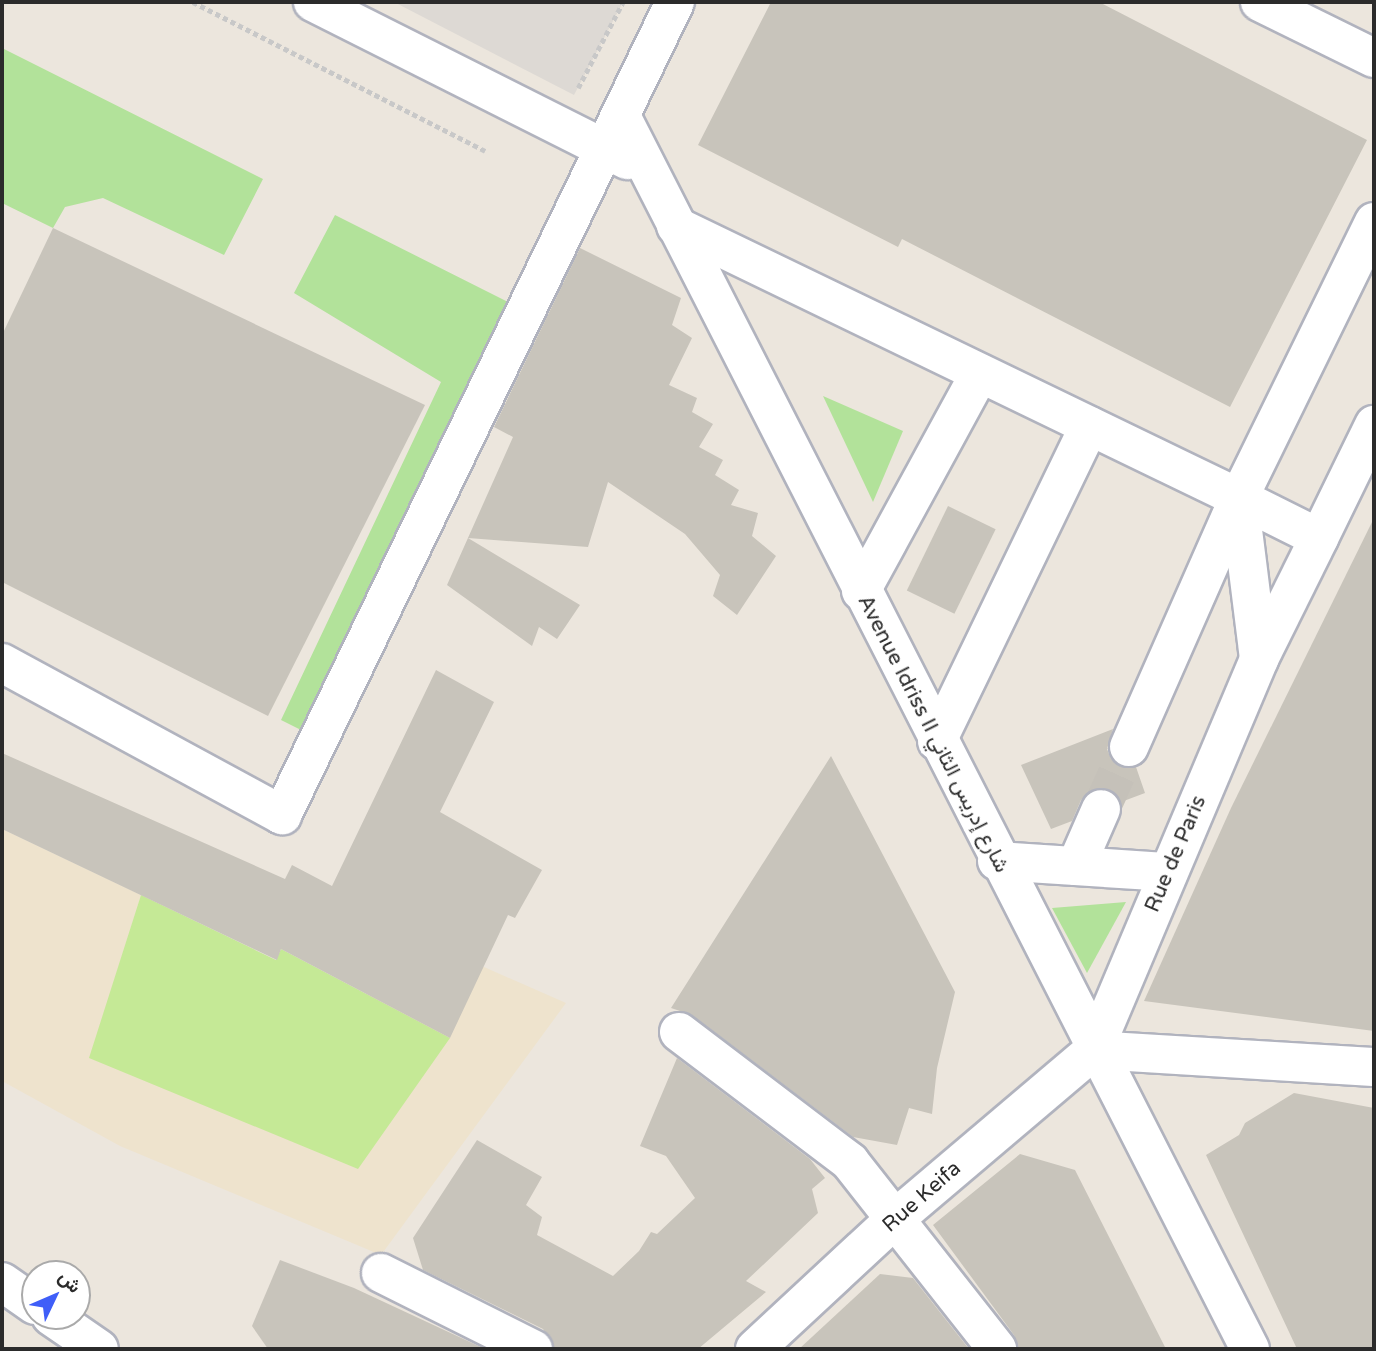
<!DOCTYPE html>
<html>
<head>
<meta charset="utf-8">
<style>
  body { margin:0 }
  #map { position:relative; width:1376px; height:1351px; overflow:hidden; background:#ece6dd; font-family:"Varela Round",Vazirmatn,sans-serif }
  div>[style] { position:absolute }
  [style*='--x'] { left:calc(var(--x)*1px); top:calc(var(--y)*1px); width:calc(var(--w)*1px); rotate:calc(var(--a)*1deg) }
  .education>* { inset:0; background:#eee3cd }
  .green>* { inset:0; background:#b2e29a }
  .pitch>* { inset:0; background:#c5e996 }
  .plaza>* { inset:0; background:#ddd9d4 }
  .building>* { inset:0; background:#c8c4bb; transform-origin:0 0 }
  .minor-tunnel>* { height:38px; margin-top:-19px; transform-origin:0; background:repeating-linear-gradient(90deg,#c5c1b9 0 38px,transparent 0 57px) }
  .path>* { height:4.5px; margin-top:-2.25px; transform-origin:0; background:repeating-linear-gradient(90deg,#c8c8c8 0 5px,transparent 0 8.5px) }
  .roads { filter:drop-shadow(2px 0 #b1b3be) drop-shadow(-2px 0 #b1b3be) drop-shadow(0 2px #b1b3be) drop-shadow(0 -2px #b1b3be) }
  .minor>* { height:38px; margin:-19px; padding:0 19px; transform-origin:19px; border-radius:19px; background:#fff }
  span { translate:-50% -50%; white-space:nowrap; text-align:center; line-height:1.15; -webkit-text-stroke:6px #fff; paint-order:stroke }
  .street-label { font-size:21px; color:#2b2b2b }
  .frame { position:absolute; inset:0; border:4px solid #2b2b2b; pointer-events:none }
  .north { position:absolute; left:21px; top:1260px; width:70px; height:70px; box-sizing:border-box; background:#fff; border:2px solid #aaa; border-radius:50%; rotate:46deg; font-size:19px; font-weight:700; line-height:28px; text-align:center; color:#2b2b2b }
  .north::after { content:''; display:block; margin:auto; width:24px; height:32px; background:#3f5ef8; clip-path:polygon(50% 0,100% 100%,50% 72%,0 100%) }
</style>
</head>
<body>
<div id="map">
  <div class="education">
    <div style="clip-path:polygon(2px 829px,141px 895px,90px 1058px,484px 967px,566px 1003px,381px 1255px,120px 1146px,2px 1081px)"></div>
  </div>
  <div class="green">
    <div style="clip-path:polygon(2px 48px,263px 179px,224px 255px,103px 198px,65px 207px,53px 228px,2px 203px)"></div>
    <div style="clip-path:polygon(335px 215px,510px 303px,301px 730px,281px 720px,441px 382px,294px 293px)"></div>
    <div style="clip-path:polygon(823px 396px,903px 431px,873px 502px)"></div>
    <div style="clip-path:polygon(1126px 902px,1087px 973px,1052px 908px)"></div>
  </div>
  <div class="pitch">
    <div style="clip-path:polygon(141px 895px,276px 960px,281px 949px,450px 1038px,358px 1169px,89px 1058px)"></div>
  </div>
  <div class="plaza">
    <div style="clip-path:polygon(394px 2px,623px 2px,574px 95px)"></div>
  </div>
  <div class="building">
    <div style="clip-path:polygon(771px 2px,1099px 2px,1367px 140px,1230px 407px,902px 239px,898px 247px,698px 145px)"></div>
    <div style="clip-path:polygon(53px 228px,425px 405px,268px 716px,2px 582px,2px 335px)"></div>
    <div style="clip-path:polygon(580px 248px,681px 298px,672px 325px,692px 338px,669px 385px,697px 398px,692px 412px,713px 424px,699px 447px,723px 460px,715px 475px,739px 490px,731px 505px,758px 513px,752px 536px,776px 556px,737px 615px,713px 596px,720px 575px,685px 534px,608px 482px,588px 547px,468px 538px,580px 605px,557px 639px,539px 627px,532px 646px,447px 585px,513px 437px,494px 427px)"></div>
    <div style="left:948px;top:506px;width:53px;height:94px;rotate:26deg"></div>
    <div style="clip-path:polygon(1374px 518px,1374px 1031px,1144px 1001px,1231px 808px)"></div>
    <div style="clip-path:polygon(436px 670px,494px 702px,440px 812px,542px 870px,515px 918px,508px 915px,450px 1038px,281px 949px,277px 960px,2px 829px,2px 753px,285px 879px,292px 865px,332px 886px)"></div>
    <div style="clip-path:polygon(1113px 729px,1107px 749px,1111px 759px,1121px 767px,1136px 767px,1145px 793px,1121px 802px,1110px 789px,1098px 787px,1081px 800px,1072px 821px,1051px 829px,1021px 765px)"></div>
    <div style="clip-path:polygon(831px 756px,955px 992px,937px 1068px,932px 1114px,909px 1108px,897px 1145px,853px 1137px,692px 1015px,671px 1008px)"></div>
    <div style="clip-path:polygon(677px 1058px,810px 1159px,825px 1178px,812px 1189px,818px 1213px,746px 1281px,766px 1292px,698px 1349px,555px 1349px,543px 1329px,423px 1270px,413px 1238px,477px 1140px,542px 1177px,526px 1205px,542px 1217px,537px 1235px,613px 1276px,639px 1251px,651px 1232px,657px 1234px,695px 1198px,666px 1156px,640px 1146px)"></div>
    <div style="clip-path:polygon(1294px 1093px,1374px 1108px,1374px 1349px,1297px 1349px,1206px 1155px,1239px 1135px,1245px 1123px)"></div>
    <div style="clip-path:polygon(1020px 1154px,1075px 1170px,1166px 1349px,1018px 1349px,1014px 1335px,933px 1225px)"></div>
    <div style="clip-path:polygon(280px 1260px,354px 1288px,485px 1349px,268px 1349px,252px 1326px)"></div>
    <div style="clip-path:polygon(880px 1274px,913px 1278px,969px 1349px,799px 1349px)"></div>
  </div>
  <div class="minor-tunnel">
    <div style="--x:1101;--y:809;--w:68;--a:-65.7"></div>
  </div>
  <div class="path">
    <div style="--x:193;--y:2;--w:328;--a:27"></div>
    <div style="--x:578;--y:88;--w:97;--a:-62.4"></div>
  </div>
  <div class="roads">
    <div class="minor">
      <div style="--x:313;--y:2;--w:352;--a:26.7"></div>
      <div style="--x:1260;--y:2;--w:127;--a:26.2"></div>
      <div style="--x:621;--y:116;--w:1384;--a:62.97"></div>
      <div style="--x:1374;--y:222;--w:307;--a:116.1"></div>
      <div style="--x:1239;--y:498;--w:89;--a:26.6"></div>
      <div style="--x:1319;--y:538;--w:126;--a:-64"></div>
      <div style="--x:676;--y:226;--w:625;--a:25.79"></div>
      <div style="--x:1239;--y:498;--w:162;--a:82.9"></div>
      <div style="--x:861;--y:591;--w:248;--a:-61.4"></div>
      <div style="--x:2;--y:663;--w:319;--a:28.5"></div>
      <div style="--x:282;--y:815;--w:903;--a:-64.2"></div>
      <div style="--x:937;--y:741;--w:350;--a:-64.2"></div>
      <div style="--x:1129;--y:747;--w:272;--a:-66.2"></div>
      <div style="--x:997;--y:861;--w:172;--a:3.7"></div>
      <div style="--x:1076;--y:866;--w:62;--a:-66.3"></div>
      <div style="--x:679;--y:1032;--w:215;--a:37.2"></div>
      <div style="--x:850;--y:1162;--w:238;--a:51.8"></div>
      <div style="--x:1094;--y:1050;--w:281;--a:3.5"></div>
      <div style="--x:381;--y:1273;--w:170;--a:26.6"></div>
      <div style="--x:2;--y:1282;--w:40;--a:34.9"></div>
      <div style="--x:51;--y:1316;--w:58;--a:34.5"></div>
      <div style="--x:755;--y:1349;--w:192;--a:-42.9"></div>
      <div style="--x:896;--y:1218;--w:260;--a:-40.3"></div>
      <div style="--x:1094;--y:1050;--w:424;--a:-67.1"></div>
      <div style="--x:1259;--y:659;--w:135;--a:-63.6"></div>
    </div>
  </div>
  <div class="street-label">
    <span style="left:933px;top:734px;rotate:63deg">Avenue Idriss II شارع إدريس الثاني</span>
    <span style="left:1176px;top:854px;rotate:-67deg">Rue de Paris</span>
    <span style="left:922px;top:1197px;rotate:-41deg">Rue Keifa</span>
  </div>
  <div class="frame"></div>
  <div class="north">ش</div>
</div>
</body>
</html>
